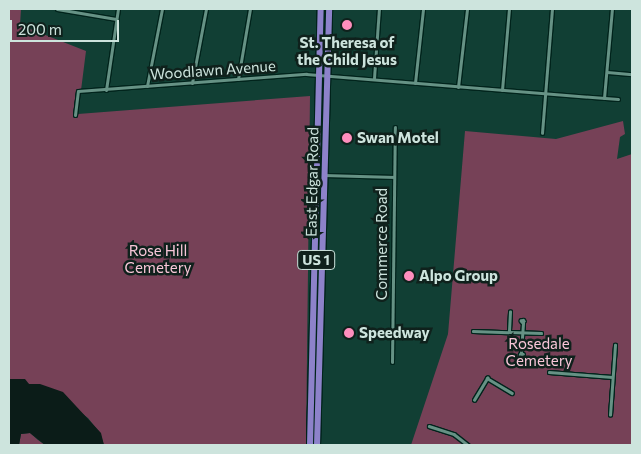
<!DOCTYPE html>
<html>
<head>
<meta charset="utf-8">
<style>
  body { margin:0 }
  #map { position:relative; width:641px; height:454px; overflow:hidden; background:#113f34; font-family:Commissioner,sans-serif }
  div>[style] { position:absolute }
  [style*='--x'] { left:calc(var(--x)*1px); top:calc(var(--y)*1px); width:calc(var(--w)*1px); rotate:calc(var(--a)*1deg) }
  .green>* { inset:0; background:#764157 }
  .water>* { inset:0; background:#0b1c18 }
  .roads { filter:drop-shadow(1px 0 #01241c) drop-shadow(-1px 0 #01241c) drop-shadow(0 1px #01241c) drop-shadow(0 -1px #01241c) }
  .pedestrian>* { height:2.5px; margin:-1.25px; padding:0 1.25px; transform-origin:1.25px; border-radius:1.25px; background:#669285 }
  .minor>* { height:3px; margin:-1.5px; padding:0 1.5px; transform-origin:1.5px; border-radius:1.5px; background:#669285 }
  .trunk>* { height:5.5px; margin:-2.75px; padding:0 2.75px; transform-origin:2.75px; border-radius:2.75px; background:#8d82ca }
  .dots>* { width:14px; height:14px; translate:-50% -50%; box-sizing:border-box; border:2px solid #0f211c; border-radius:50% }
  span { translate:-50% -50%; white-space:nowrap; text-align:center; line-height:1.15; -webkit-text-stroke:5px #0f211c; paint-order:stroke }
  .shield-label span { padding:1px 4px; background:#0f211c; border:1px solid; border-radius:4px; -webkit-text-stroke-width:0 }
  .shield-label { font-size:14px; color:#cde4dd; font-weight:700 }
  .poi-label { font-size:15px; color:#cde4dd; font-weight:700 }
  .left { translate:0 -50%; text-align:left }
  .street-label { font-size:15px; color:#cde4dd }
  .park-label { font-size:15px; color:#f9c6d8 }
  .frame { position:absolute; inset:0; border:10px solid #cde4dd; pointer-events:none }
  .scale { position:absolute; left:10px; top:20px; width:109px; height:22px; box-sizing:border-box; border:2px solid #cde4dd; border-top:0; padding-left:6px; font-size:15px; line-height:18px; white-space:nowrap; color:#cde4dd; -webkit-text-stroke:4px #0f211c; paint-order:stroke }
</style>
</head>
<body>
<div id="map">
  <div class="green">
    <div style="clip-path:polygon(9px 9px,21px 9px,20px 25px,86px 51px,78px 114px,310px 96px,306px 445px,104px 445px,100px 433px,88px 418px,50px 389px,9px 379px)"></div>
    <div style="clip-path:polygon(623px 121px,625px 134px,620px 137px,617px 159px,632px 154px,632px 445px,411px 445px,448px 334px,465px 131px,556px 139px)"></div>
    <div style="clip-path:polygon(30px 433px,38px 440px,45px 445px,19px 445px,21px 434px)"></div>
  </div>
  <div class="water">
    <div style="clip-path:polygon(9px 379px,25px 379px,29px 384px,40px 384px,63px 392px,101px 433px,104px 445px,45px 445px,30px 433px,21px 434px,19px 445px,9px 445px)"></div>
  </div>
  <div class="roads">
    <div class="pedestrian">
      <div style="--x:523;--y:320;--w:1;--a:45"></div>
      <div style="--x:524;--y:321;--w:2;--a:117"></div>
      <div style="--x:523;--y:323;--w:3;--a:-135"></div>
      <div style="--x:521;--y:321;--w:2;--a:-27"></div>
      <div style="--x:473;--y:331;--w:35;--a:2"></div>
      <div style="--x:509;--y:331;--w:19;--a:-87"></div>
      <div style="--x:510;--y:332;--w:31;--a:2"></div>
      <div style="--x:521;--y:352;--w:29;--a:-86"></div>
      <div style="--x:521;--y:353;--w:2;--a:27"></div>
      <div style="--x:523;--y:354;--w:2;--a:117"></div>
      <div style="--x:522;--y:356;--w:2;--a:-153"></div>
      <div style="--x:520;--y:355;--w:2;--a:-63"></div>
      <div style="--x:549;--y:372;--w:63;--a:4.5"></div>
      <div style="--x:474;--y:400;--w:26;--a:-59"></div>
      <div style="--x:487;--y:378;--w:29;--a:31"></div>
      <div style="--x:610;--y:415;--w:70;--a:-85.9"></div>
      <div style="--x:429;--y:426;--w:26;--a:18"></div>
      <div style="--x:454;--y:434;--w:18;--a:38"></div>
    </div>
    <div class="minor">
      <div style="--x:57;--y:9;--w:60;--a:9.6"></div>
      <div style="--x:607;--y:72;--w:25;--a:5"></div>
      <div style="--x:374;--y:78;--w:69;--a:-85.9"></div>
      <div style="--x:238;--y:79;--w:71;--a:-80.3"></div>
      <div style="--x:192;--y:83;--w:75;--a:-79.3"></div>
      <div style="--x:415;--y:83;--w:74;--a:-83.8"></div>
      <div style="--x:147;--y:86;--w:78;--a:-79"></div>
      <div style="--x:458;--y:87;--w:79;--a:-83.4"></div>
      <div style="--x:106;--y:90;--w:82;--a:-81.6"></div>
      <div style="--x:502;--y:90;--w:81;--a:-85.1"></div>
      <div style="--x:604;--y:98;--w:89;--a:-84.9"></div>
      <div style="--x:75;--y:115;--w:24;--a:-83"></div>
      <div style="--x:78;--y:91;--w:229;--a:-4.3"></div>
      <div style="--x:306;--y:74;--w:313;--a:4.6"></div>
      <div style="--x:542;--y:133;--w:124;--a:-85.4"></div>
      <div style="--x:325;--y:175;--w:69;--a:1.7"></div>
      <div style="--x:392;--y:362;--w:235;--a:-89.3"></div>
    </div>
    <div class="trunk">
      <div style="--x:310;--y:445;--w:436;--a:-88.6"></div>
      <div style="--x:317;--y:445;--w:436;--a:-88.4"></div>
    </div>
  </div>
  <div class="dots">
    <div style="left:347px;top:25px;background:#fe8ebd"></div>
    <div style="left:347px;top:138px;background:#fe8ebd"></div>
    <div style="left:409px;top:276px;background:#fe8ebd"></div>
    <div style="left:349px;top:333px;background:#fe8ebd"></div>
  </div>
  <div class="shield-label">
    <span style="left:316px;top:260px">US 1</span>
  </div>
  <div class="poi-label">
    <span style="left:347px;top:51px">St. Theresa of<br>the Child Jesus</span>
    <span class="left" style="left:357px;top:138px">Swan Motel</span>
    <span class="left" style="left:419px;top:276px">Alpo Group</span>
    <span class="left" style="left:359px;top:333px">Speedway</span>
  </div>
  <div class="street-label">
    <span style="left:213px;top:70px;rotate:-4deg">Woodlawn Avenue</span>
    <span style="left:312px;top:182px;rotate:-89deg">East Edgar Road</span>
    <span style="left:382px;top:244px;rotate:-90deg">Commerce Road</span>
  </div>
  <div class="park-label">
    <span style="left:158px;top:259px">Rose Hill<br>Cemetery</span>
    <span style="left:539px;top:352px">Rosedale<br>Cemetery</span>
  </div>
  <div class="frame"></div>
  <div class="scale">200 m</div>
</div>
</body>
</html>
